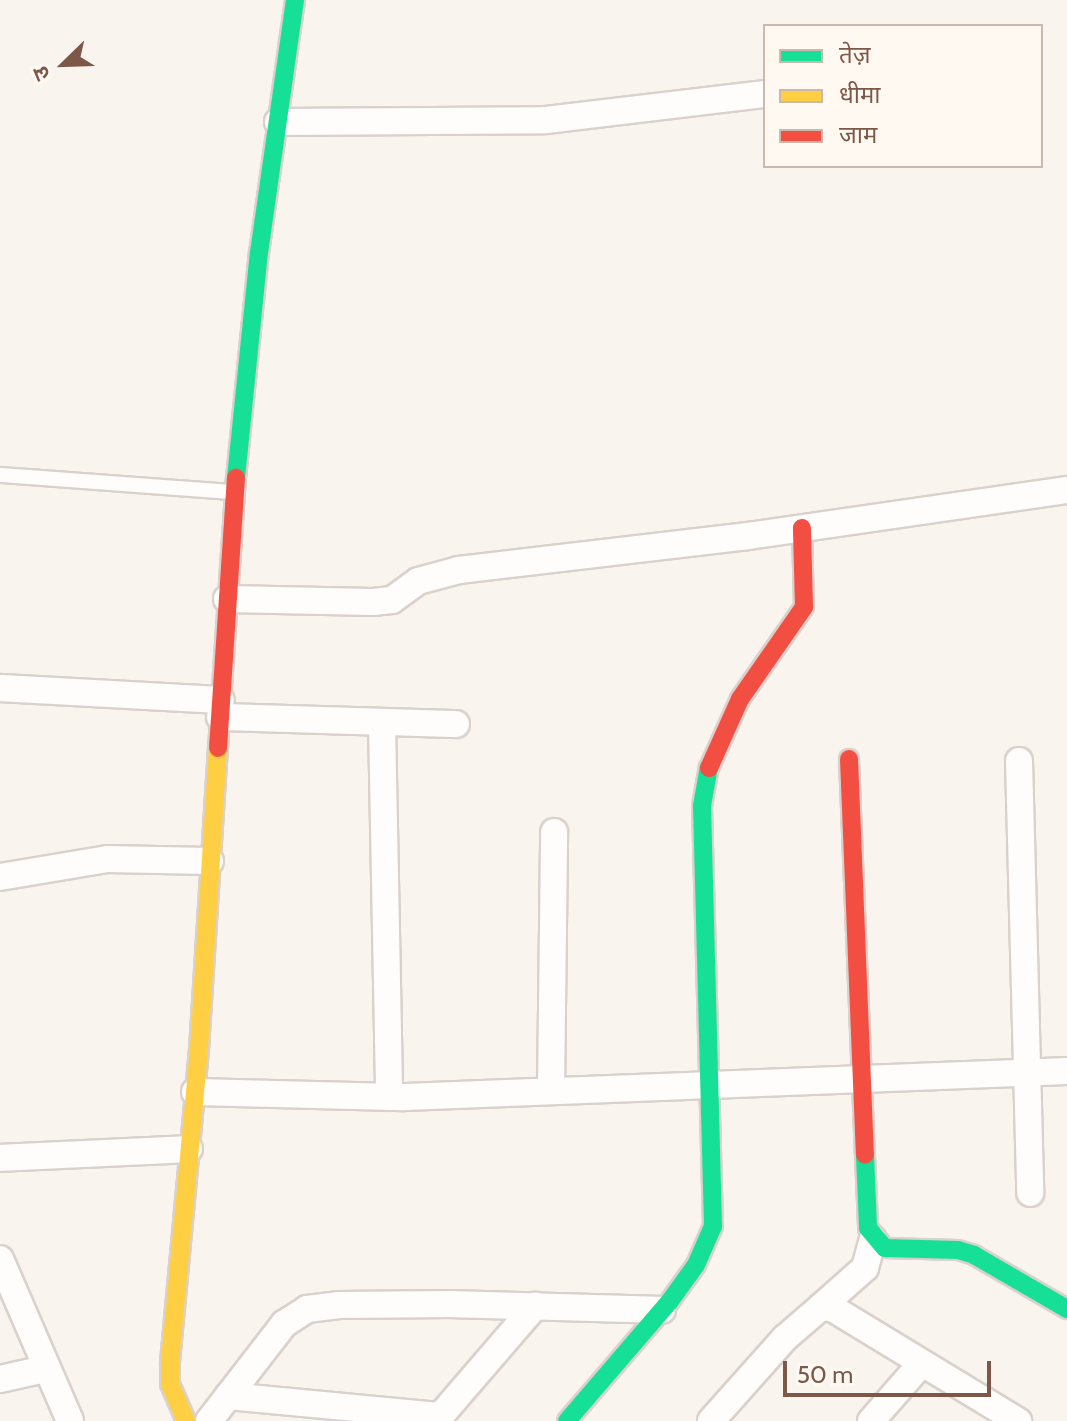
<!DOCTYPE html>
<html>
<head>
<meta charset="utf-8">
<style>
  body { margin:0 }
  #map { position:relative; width:1067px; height:1421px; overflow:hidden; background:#f9f4ee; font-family:Cabin,"Noto Sans Devanagari",sans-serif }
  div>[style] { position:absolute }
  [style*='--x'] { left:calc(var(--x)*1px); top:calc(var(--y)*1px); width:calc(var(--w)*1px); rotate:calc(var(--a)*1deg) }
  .roads { filter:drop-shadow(2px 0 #dad1cc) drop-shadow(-2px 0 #dad1cc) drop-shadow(0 2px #dad1cc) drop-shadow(0 -2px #dad1cc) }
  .lane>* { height:14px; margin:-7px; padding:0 7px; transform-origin:7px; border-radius:7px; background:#fefdfc }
  .street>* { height:26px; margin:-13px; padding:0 13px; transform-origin:13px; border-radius:13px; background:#fefdfc }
  .fast>* { height:18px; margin:-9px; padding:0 9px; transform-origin:9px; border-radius:9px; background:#16e098 }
  .slow>* { height:18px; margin:-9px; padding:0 9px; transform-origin:9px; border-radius:9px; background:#ffcf43 }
  .jam>* { height:18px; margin:-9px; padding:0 9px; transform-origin:9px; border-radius:9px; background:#f24e42 }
  span { translate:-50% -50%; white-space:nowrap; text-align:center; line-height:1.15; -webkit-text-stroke:8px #fff9f2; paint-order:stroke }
  .legend { position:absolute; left:763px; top:24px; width:280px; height:144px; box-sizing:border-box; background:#fff9f2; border:2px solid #cbb9ae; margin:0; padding:10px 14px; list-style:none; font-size:24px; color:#7d5849 }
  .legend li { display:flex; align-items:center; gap:16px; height:40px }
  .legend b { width:40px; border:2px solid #cbb9ae }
  .north { position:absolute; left:24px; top:24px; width:80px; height:80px; -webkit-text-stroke:6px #fff9f2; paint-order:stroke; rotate:247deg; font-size:22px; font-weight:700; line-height:32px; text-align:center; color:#7d5849 }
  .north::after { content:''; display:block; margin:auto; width:28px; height:36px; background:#7d5849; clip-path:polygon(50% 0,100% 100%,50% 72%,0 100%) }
  .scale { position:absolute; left:783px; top:1361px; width:208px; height:36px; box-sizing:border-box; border:4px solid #7d5849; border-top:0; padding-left:10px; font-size:24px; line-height:28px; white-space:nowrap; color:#7d5849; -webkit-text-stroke:6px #fff9f2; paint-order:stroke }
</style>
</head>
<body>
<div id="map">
  <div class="roads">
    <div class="lane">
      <div style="--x:0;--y:475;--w:235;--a:4.2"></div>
    </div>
    <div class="street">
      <div style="--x:278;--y:122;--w:268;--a:-0.4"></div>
      <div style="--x:546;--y:120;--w:221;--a:-6.8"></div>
      <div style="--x:227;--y:599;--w:146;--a:1.2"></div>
      <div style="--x:373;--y:602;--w:19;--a:-6"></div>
      <div style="--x:392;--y:600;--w:32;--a:-36"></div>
      <div style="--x:418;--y:581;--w:42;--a:-15"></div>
      <div style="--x:459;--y:570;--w:291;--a:-6.7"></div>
      <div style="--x:748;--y:536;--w:322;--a:-8.2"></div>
      <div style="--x:0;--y:688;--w:221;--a:3.1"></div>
      <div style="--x:220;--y:717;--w:236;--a:1.7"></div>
      <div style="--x:382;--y:722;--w:375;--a:88.9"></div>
      <div style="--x:1019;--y:761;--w:432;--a:88.5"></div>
      <div style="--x:0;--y:877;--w:109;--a:-9.5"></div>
      <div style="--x:107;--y:859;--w:103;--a:1.1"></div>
      <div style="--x:551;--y:1090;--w:258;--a:-89.3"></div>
      <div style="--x:195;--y:1092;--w:210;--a:1.4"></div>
      <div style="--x:405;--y:1097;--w:663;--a:-2.25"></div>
      <div style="--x:0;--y:1158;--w:189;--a:-2.7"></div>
      <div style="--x:0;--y:1259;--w:176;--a:66.6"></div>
      <div style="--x:821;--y:1307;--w:59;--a:-41.6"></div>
      <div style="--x:865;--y:1268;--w:30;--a:-75"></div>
      <div style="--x:0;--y:1379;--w:46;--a:-12.5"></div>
      <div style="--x:228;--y:1396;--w:214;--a:5.4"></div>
      <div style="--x:209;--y:1421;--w:123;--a:-52.3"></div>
      <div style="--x:284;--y:1324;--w:27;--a:-33"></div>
      <div style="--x:307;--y:1309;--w:31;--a:-7"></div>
      <div style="--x:338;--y:1305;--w:114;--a:-0.5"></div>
      <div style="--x:452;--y:1304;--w:210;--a:1.6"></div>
      <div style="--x:436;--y:1421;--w:152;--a:-49.3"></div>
      <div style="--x:711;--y:1421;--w:111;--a:-48.3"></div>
      <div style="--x:785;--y:1338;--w:48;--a:-40.7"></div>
      <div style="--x:821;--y:1307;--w:11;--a:5"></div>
      <div style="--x:832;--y:1308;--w:218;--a:31.3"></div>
      <div style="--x:871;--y:1421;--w:77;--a:-48.7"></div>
    </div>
    <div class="fast">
      <div style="--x:236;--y:478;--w:226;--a:-84.2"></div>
      <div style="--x:259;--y:253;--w:256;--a:-81.9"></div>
      <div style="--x:865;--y:1155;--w:73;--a:87.6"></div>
      <div style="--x:868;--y:1228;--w:26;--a:50"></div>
      <div style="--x:885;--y:1248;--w:73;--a:1.6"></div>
      <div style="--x:958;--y:1250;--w:17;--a:17"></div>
      <div style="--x:974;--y:1255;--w:108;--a:30.1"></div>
      <div style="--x:567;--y:1421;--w:158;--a:-49.4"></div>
      <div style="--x:670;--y:1301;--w:44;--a:-54.2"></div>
      <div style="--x:696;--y:1265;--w:43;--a:-66.4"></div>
      <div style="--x:713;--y:1226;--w:420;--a:-91.5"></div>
      <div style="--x:702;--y:806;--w:39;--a:-80"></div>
    </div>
    <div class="slow">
      <div style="--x:186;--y:1421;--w:40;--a:-113.4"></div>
      <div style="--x:170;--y:1384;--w:22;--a:-90"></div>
      <div style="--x:170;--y:1362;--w:314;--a:-84.7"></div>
      <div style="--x:199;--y:1049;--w:302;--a:-86.4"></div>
    </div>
    <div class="jam">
      <div style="--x:218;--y:748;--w:271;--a:-86.2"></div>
      <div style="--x:849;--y:759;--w:396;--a:87.7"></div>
      <div style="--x:709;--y:768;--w:76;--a:-65.8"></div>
      <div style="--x:740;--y:699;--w:112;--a:-55.2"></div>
      <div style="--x:804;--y:607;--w:79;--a:-91.5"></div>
    </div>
  </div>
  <ul class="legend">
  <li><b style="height:10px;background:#16e098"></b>तेज़</li>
  <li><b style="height:10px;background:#ffcf43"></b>धीमा</li>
  <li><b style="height:10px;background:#f24e42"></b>जाम</li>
  </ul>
  <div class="north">उ</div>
  <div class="scale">50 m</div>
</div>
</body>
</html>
